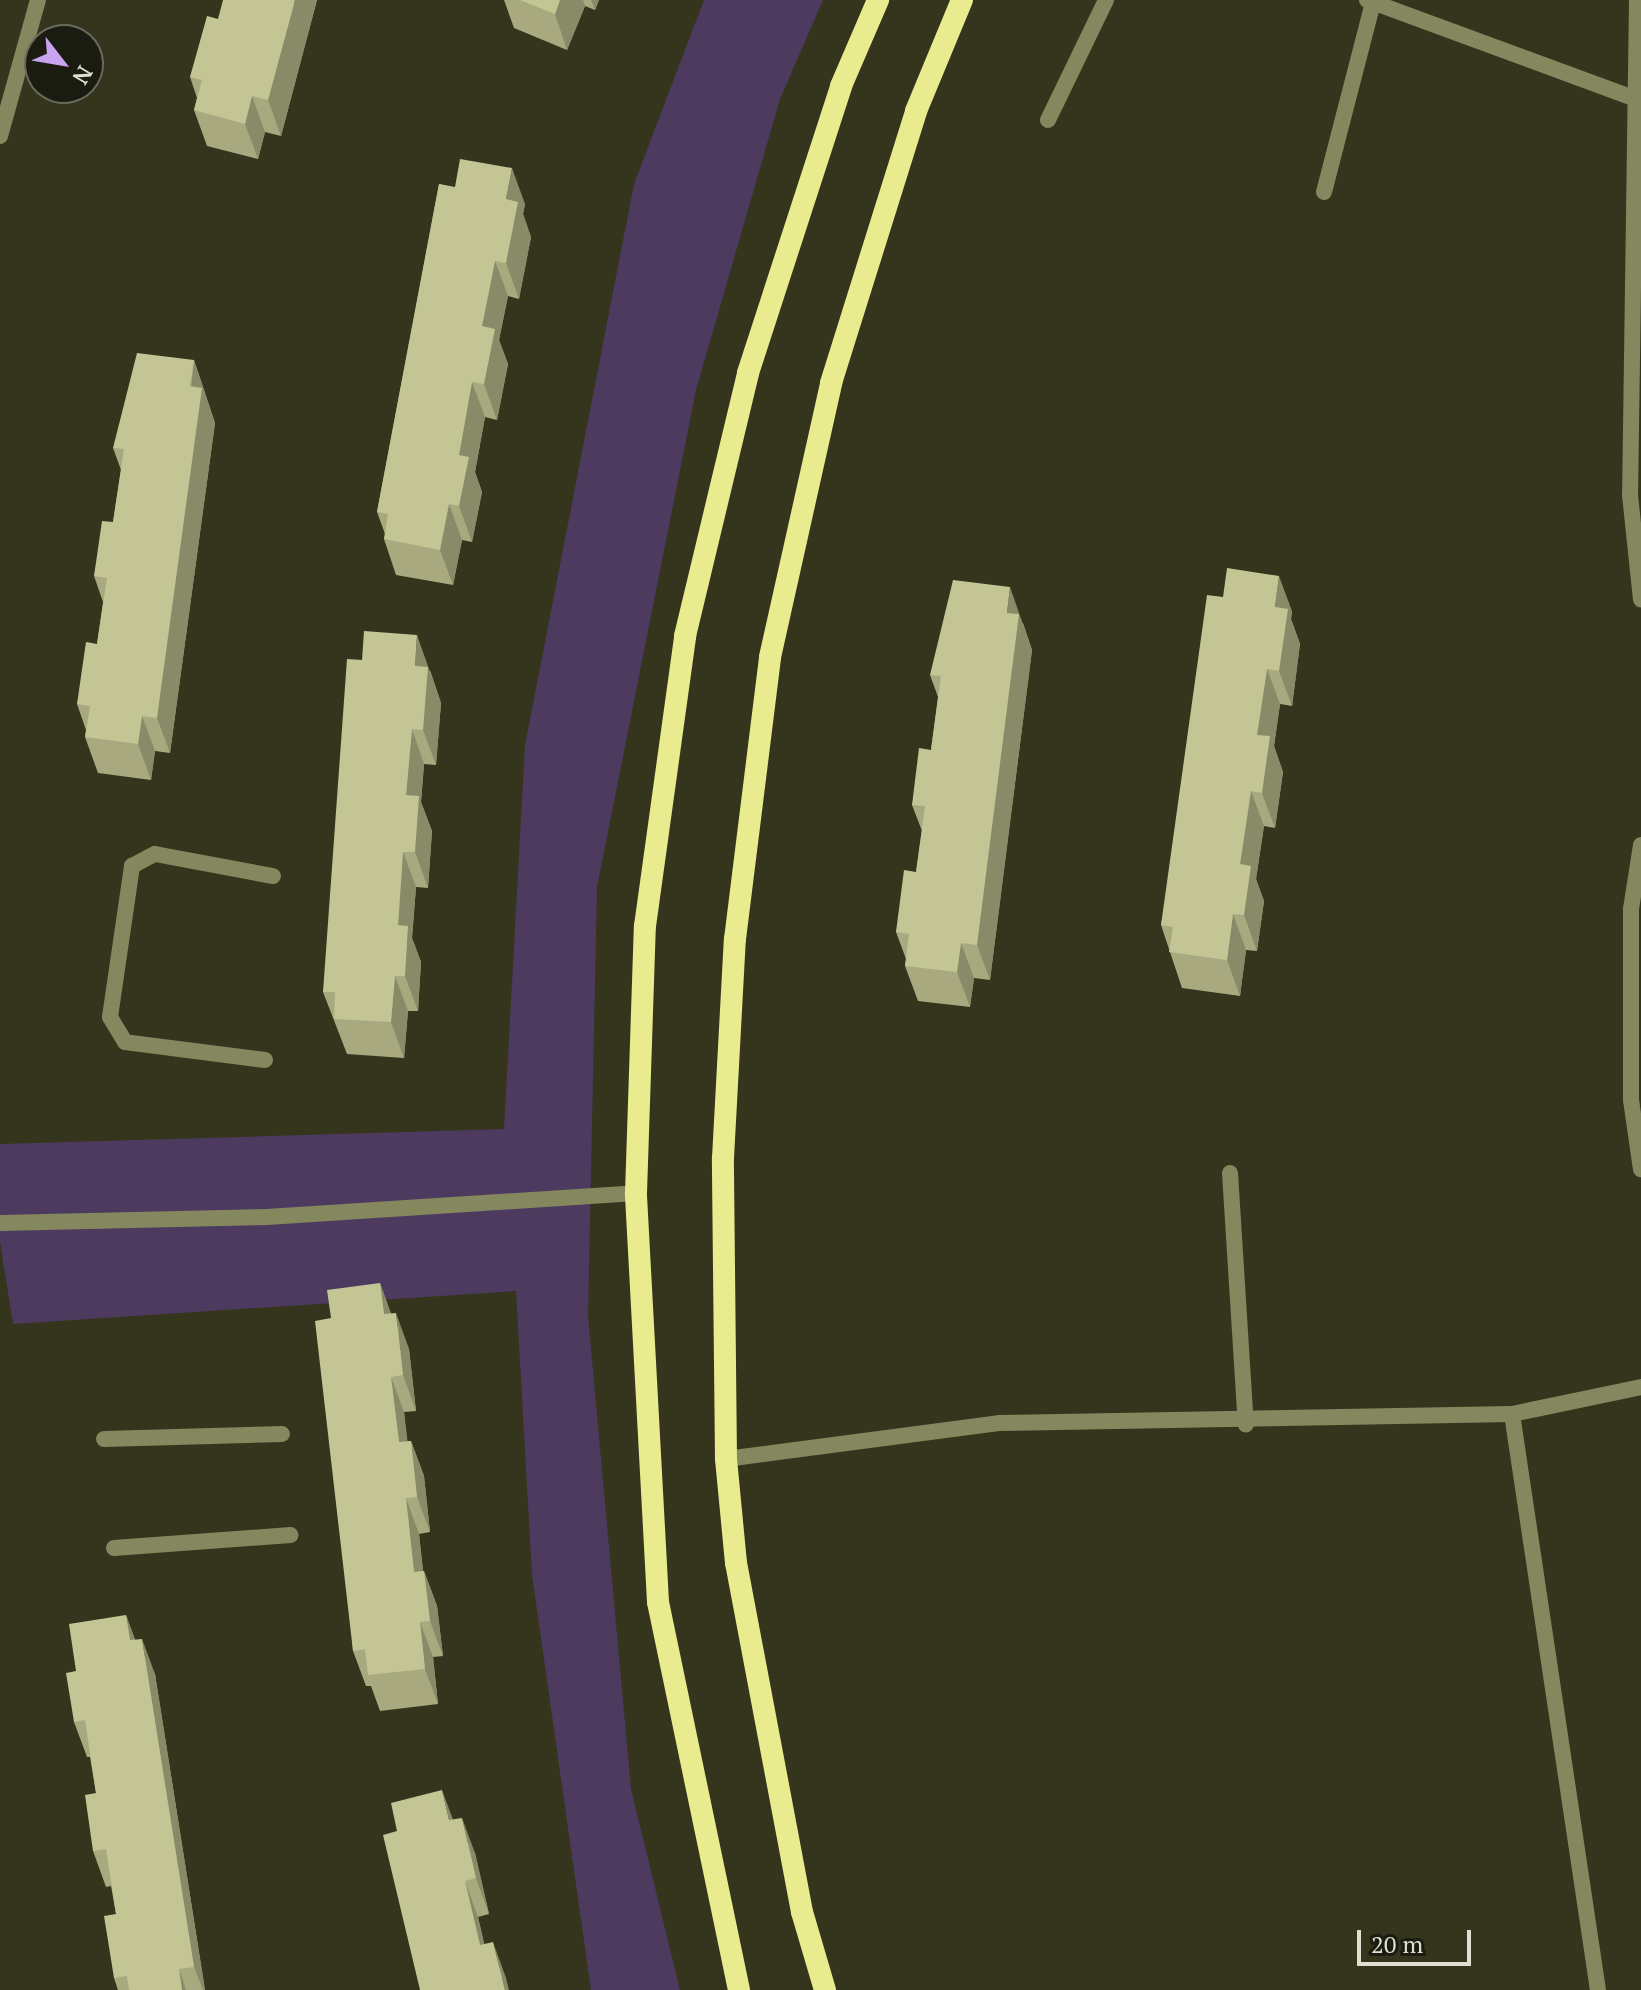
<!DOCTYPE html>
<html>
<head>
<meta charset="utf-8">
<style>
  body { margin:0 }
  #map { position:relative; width:1641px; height:1990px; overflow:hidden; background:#34351c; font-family:"PT Serif",serif }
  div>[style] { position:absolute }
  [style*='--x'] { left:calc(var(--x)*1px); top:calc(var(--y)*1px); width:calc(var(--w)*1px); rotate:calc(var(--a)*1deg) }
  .green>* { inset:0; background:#4c3a5f }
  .service>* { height:16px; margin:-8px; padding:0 8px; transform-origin:8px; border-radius:8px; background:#85875f }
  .minor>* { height:16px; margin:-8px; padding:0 8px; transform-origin:8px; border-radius:8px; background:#85875f }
  .trunk>* { height:22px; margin:-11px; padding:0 11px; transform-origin:11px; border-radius:11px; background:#e8eb8e }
  .wall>* { inset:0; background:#a8a97f }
  .shaded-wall>* { inset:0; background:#888a68 }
  .building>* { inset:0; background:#c3c594 }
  span { translate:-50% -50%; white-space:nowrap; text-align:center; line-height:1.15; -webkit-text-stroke:8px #1b1c11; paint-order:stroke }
  .north { position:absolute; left:24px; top:24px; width:80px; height:80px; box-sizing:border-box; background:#1b1c11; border:2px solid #696a5d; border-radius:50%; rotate:121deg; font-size:22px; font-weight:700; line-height:32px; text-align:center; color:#dedfd0 }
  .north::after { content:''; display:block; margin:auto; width:28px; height:36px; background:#c8a5ee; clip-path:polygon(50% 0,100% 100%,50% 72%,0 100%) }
  .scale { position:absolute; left:1357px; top:1930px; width:114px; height:36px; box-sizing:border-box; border:4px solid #dedfd0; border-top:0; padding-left:10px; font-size:24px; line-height:28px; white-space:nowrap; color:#dedfd0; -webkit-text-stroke:6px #1b1c11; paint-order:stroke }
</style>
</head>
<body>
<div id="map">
  <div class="green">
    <div style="clip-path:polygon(704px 0,823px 0,780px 99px,696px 390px,597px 887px,588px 1316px,631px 1789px,680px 1990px,591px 1990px,532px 1575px,516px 1291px,13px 1324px,0 1242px,0 1144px,504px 1129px,525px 745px,634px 184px)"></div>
  </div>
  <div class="service">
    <div style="--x:1048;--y:120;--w:133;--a:-64.2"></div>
    <div style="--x:0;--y:136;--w:141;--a:-74.4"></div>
    <div style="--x:1324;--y:192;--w:196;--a:-75.5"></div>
    <div style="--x:265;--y:1060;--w:141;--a:-172.7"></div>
    <div style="--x:125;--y:1042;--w:29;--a:-121"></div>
    <div style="--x:110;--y:1017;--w:153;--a:-81.7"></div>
    <div style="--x:132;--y:866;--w:26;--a:-28"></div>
    <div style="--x:155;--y:854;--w:120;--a:10.6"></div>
    <div style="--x:1230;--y:1173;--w:252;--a:86.4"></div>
    <div style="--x:104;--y:1439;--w:178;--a:-1.6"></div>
    <div style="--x:114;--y:1548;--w:177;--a:-4.2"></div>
  </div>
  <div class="minor">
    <div style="--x:1367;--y:0;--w:290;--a:20.2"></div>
    <div style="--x:1637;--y:0;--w:495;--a:90.8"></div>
    <div style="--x:1630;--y:495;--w:105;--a:84"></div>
    <div style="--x:1641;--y:845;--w:65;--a:98.9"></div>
    <div style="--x:1631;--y:909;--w:191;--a:90"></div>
    <div style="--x:1631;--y:1100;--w:70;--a:81.8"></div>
    <div style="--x:0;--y:1223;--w:267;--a:-1.3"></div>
    <div style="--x:267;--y:1217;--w:370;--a:-3.7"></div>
    <div style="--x:1512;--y:1414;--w:582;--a:81.51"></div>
    <div style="--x:726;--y:1459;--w:275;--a:-7.5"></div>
    <div style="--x:999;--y:1423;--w:513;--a:-1.01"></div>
    <div style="--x:1512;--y:1414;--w:132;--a:-11.8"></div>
  </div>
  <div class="trunk">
    <div style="--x:739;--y:1990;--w:396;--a:-101.8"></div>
    <div style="--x:658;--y:1602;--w:410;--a:-93.1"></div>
    <div style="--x:636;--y:1193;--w:267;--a:-88.1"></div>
    <div style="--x:645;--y:926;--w:293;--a:-82.1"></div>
    <div style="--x:685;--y:636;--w:270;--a:-76.5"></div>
    <div style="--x:748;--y:373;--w:302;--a:-72"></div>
    <div style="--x:841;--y:86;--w:94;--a:-66.7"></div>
    <div style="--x:825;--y:1990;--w:81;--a:-106.4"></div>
    <div style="--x:802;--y:1912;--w:355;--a:-100.7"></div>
    <div style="--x:736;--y:1563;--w:104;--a:-95.5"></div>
    <div style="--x:726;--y:1459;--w:301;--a:-90.6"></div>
    <div style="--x:723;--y:1158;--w:219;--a:-86.9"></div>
    <div style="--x:735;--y:939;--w:284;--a:-82.9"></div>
    <div style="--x:770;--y:657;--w:281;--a:-77.4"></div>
    <div style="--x:831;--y:383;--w:285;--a:-72.6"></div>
    <div style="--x:916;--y:111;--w:120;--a:-67.5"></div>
  </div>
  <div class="wall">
    <div style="clip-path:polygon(317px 0,281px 136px,265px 132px,258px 159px,207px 146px,194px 110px,197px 98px,190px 77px,218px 19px)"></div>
    <div style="clip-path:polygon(504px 0,599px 0,595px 10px,585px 6px,567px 50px,514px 28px)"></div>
    <div style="clip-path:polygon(439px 184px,525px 204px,523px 214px,531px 237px,519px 299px,508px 296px,499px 340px,508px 364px,497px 420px,485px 417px,475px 472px,482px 492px,472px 542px,462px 540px,453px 585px,396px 575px,384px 539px,385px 534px,377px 512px)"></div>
    <div style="clip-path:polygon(194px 360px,215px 423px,170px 753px,155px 751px,151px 780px,98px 773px,85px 737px,86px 730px,77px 704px,97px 644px,103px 602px,94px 576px,113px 522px,121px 470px,113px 448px)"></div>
    <div style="clip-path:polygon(1223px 597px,1292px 611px,1291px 619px,1300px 644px,1292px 706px,1280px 704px,1274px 746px,1283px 772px,1275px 828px,1264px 826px,1256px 879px,1264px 901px,1257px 951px,1246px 950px,1240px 996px,1182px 988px,1161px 925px)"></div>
    <div style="clip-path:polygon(1023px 623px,1032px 650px,990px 980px,974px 978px,970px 1007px,918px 1001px,905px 966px,906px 959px,896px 932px,916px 872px,922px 831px,912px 805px,931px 750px,938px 697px,930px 675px)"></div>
    <div style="clip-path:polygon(430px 670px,441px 703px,436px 765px,424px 764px,421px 802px,432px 831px,428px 888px,416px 887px,412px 938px,421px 962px,418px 1011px,408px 1011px,404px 1058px,347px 1054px,323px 992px)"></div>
    <div style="clip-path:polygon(380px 1283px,391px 1314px,409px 1349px,416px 1411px,404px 1412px,407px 1441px,411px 1441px,424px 1476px,430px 1532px,419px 1534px,423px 1571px,424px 1571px,437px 1606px,443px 1656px,433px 1657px,438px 1704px,380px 1711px,371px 1686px,366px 1686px,353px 1651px,331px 1318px)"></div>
    <div style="clip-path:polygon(126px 1615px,135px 1640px,155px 1674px,205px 1990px,118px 1990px,114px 1978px,116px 1914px,111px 1886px,106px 1887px,93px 1851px,96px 1793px,90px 1757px,87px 1757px,74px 1722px,76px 1671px)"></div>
    <div style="clip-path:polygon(453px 1820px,475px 1853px,489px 1914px,478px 1917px,484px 1944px,506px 1978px,420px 1990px)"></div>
  </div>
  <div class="shaded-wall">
    <div style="clip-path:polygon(295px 0,317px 0,281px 136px,268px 100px)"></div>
    <div style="clip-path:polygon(560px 0,583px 0,585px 6px,567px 50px,555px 14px)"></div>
    <div style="clip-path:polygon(591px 0,599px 0,595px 10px)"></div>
    <div style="clip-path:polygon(252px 96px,265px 132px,258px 159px,245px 124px)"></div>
    <div style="clip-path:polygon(512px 168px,525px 204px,523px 214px,531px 237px,519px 299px,506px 263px,506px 199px)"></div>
    <div style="clip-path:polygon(495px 261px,508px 296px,499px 340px,508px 364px,497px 420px,484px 384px,482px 326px)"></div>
    <div style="clip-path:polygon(194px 360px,215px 423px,170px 753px,157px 718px)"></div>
    <div style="clip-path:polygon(472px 382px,485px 417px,475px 472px,482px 492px,472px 542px,459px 506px,459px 455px)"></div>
    <div style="clip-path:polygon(449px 504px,462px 540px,453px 585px,440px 550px)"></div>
    <div style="clip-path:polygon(1279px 576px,1292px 611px,1291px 619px,1300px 644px,1292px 706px,1279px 671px,1275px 607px)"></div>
    <div style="clip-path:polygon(1010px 587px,1032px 650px,990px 980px,977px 945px,1007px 613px)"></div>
    <div style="clip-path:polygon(417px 635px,441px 703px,436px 765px,423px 730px,415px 666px)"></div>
    <div style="clip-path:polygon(1267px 669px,1280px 704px,1274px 746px,1283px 772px,1275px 828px,1262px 793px,1257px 735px)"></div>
    <div style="clip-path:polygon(142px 716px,155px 751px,151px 780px,138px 744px)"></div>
    <div style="clip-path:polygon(412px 729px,424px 764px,421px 802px,432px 831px,428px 888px,415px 852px,406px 795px)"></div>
    <div style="clip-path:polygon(1251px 791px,1264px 826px,1256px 879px,1264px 901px,1257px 951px,1244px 915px,1240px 864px)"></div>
    <div style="clip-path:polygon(403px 852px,416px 887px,412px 938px,421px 962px,418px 1011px,405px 976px,398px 925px)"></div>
    <div style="clip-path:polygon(1233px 914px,1246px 950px,1240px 996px,1227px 960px)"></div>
    <div style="clip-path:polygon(961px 943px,974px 978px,970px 1007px,957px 972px)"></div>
    <div style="clip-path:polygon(395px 976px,408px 1011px,404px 1058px,391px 1022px)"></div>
    <div style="clip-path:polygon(380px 1283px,393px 1319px,384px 1314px)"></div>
    <div style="clip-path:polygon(396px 1313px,409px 1349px,416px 1411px,403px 1375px)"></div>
    <div style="clip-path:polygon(391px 1377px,404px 1412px,412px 1478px,399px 1442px)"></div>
    <div style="clip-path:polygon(411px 1441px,424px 1476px,430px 1532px,417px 1497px)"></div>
    <div style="clip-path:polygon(406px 1498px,419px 1534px,427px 1607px,414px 1572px)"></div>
    <div style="clip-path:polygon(424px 1571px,437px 1606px,443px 1656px,430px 1621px)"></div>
    <div style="clip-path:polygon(126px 1615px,139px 1650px,130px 1640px)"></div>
    <div style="clip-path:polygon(420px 1622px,433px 1657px,438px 1704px,425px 1669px)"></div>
    <div style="clip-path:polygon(142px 1639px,155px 1674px,205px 1990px,203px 1990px,194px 1967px)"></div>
    <div style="clip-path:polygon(442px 1790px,455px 1825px,449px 1820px)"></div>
    <div style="clip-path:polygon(462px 1818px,475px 1853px,489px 1914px,476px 1878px)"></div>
    <div style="clip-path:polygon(465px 1881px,478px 1917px,493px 1981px,480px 1945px)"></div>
    <div style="clip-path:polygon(493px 1942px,506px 1978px,509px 1990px,505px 1990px)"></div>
    <div style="clip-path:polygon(179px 1969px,186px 1990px,182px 1990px)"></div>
  </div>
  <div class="building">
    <div style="clip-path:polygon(223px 0,295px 0,268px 100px,252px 96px,245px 124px,194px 110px,202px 80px,190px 77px,207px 16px,218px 19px)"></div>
    <div style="clip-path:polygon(520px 0,560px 0,555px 14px)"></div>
    <div style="clip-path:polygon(460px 159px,512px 168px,506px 199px,518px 202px,506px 263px,495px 261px,482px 326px,495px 329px,484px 384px,472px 382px,459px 455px,469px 457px,459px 506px,449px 504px,440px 550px,384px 539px,388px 514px,377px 512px,439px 184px,455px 187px)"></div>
    <div style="clip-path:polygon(137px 353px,194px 360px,190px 386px,202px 388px,157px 718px,142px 716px,138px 744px,85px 737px,90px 706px,77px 704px,86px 642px,97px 644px,107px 578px,94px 576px,102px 521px,113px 522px,124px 449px,113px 448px)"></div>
    <div style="clip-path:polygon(1227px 568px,1279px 576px,1275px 607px,1288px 609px,1279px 671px,1267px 669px,1257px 735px,1270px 736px,1262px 793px,1251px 791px,1240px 864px,1251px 866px,1244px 915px,1233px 914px,1227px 960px,1169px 952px,1173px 927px,1161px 925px,1207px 595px,1223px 597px)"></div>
    <div style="clip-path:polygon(953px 580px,1010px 587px,1007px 613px,1019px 614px,977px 945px,961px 943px,957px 972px,905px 966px,909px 934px,896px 932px,904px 870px,916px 872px,925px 806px,912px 805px,919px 748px,931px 750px,941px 676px,930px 675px)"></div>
    <div style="clip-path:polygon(364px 631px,417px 635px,415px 666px,428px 667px,423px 730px,412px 729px,406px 795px,419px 796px,415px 852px,403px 852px,398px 925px,408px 926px,405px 976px,395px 976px,391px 1022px,334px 1019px,335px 992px,323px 992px,347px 659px,362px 660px)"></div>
    <div style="clip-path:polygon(380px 1283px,384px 1314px,396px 1313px,403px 1375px,391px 1377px,399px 1442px,411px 1441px,417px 1497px,406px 1498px,414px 1572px,424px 1571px,430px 1621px,420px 1622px,425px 1669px,368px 1675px,365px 1649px,353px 1651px,315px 1321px,331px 1318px,327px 1290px)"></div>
    <div style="clip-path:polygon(126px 1615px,130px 1640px,142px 1639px,194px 1967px,179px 1969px,182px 1990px,129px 1990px,127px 1976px,114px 1978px,104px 1916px,116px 1914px,106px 1849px,93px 1851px,85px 1795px,96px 1793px,85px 1720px,74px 1722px,66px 1673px,76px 1671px,69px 1624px)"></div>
    <div style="clip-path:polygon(442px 1790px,449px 1820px,462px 1818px,476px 1878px,465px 1881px,480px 1945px,493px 1942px,505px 1990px,420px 1990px,383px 1835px,397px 1831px,391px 1803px)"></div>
  </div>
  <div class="north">N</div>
  <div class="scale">20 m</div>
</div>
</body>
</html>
